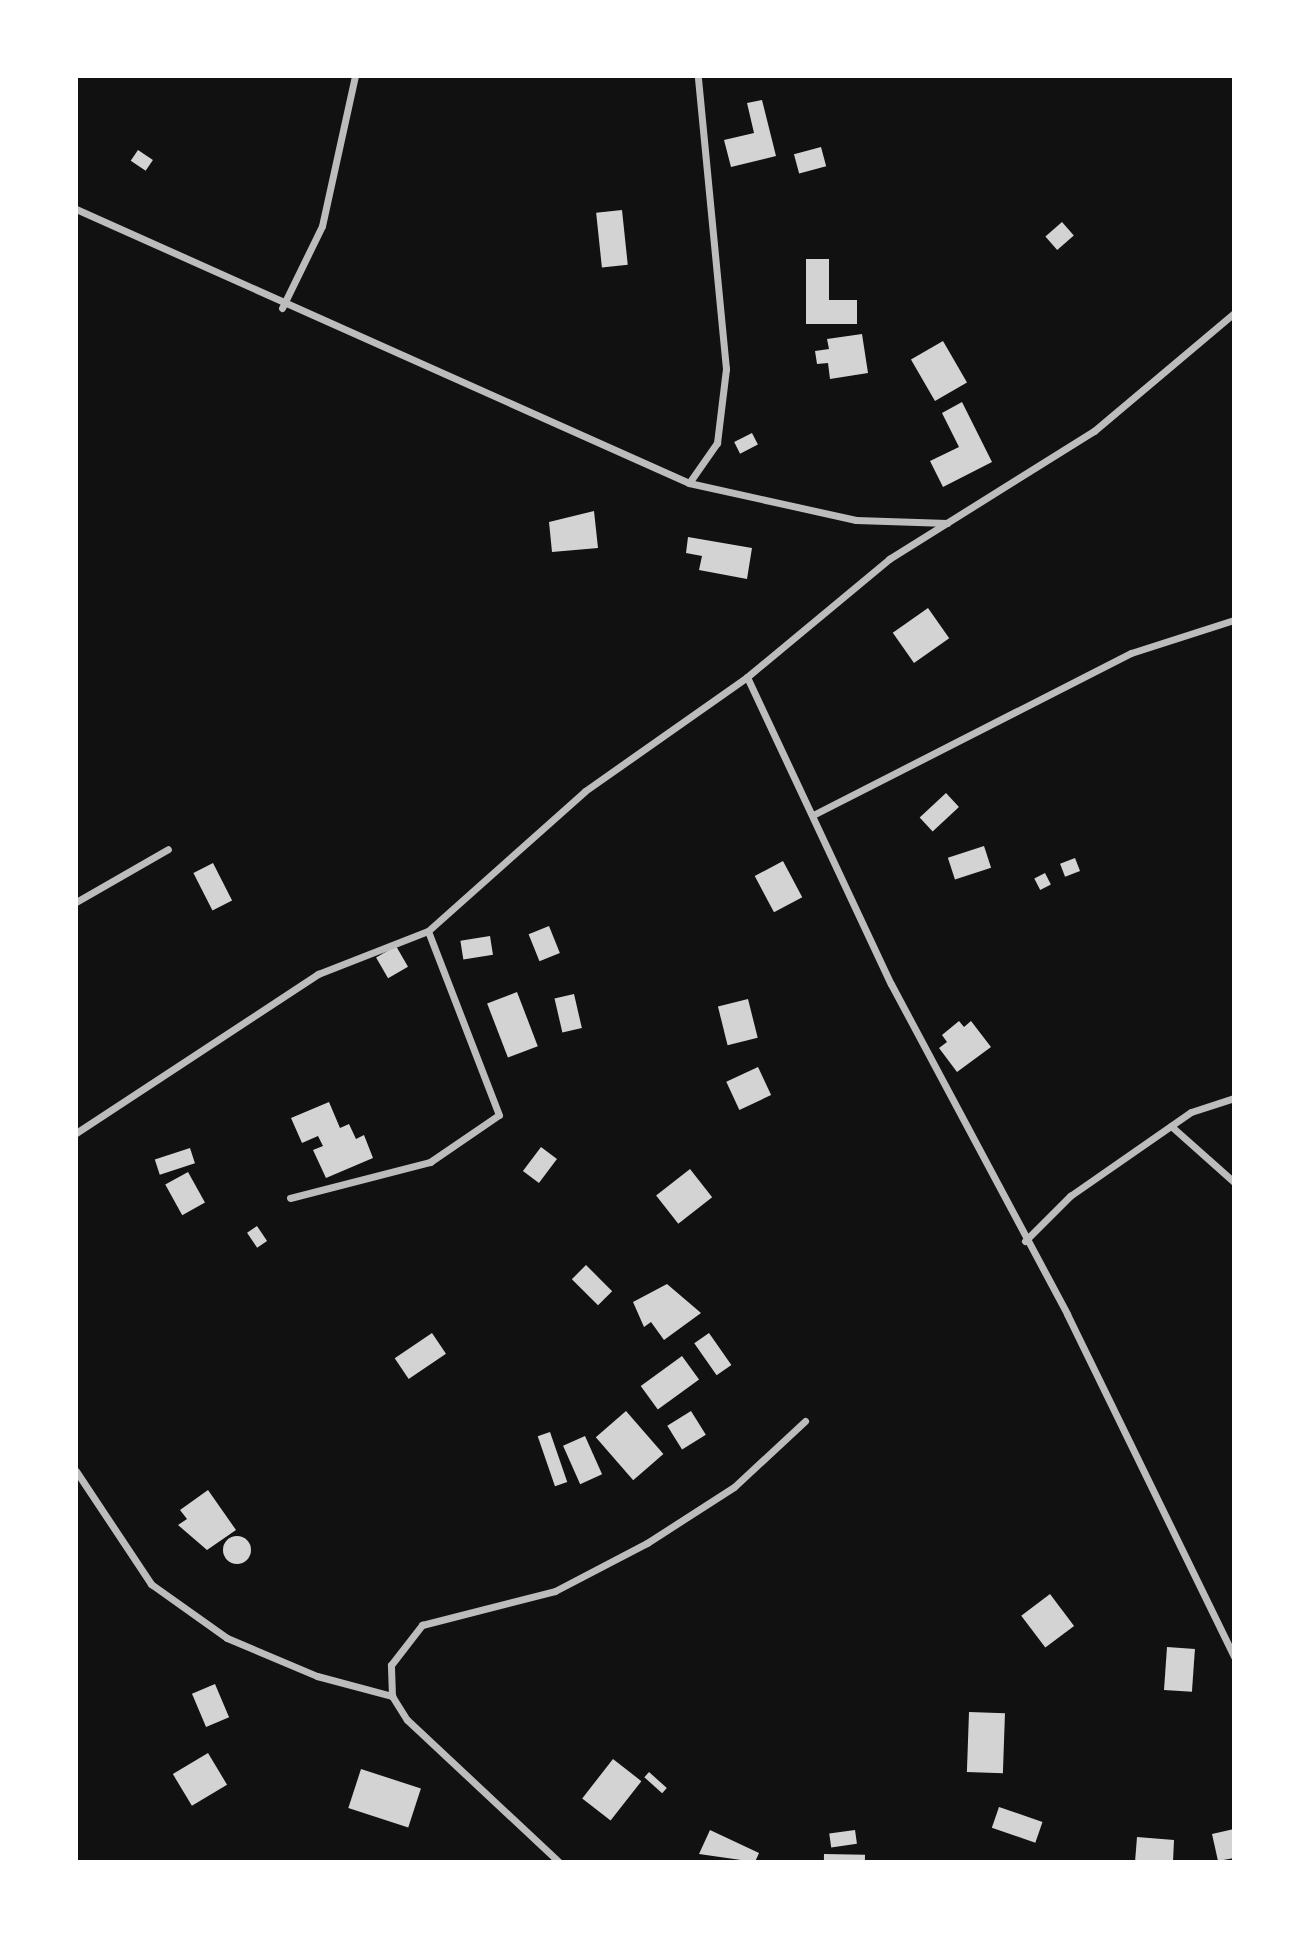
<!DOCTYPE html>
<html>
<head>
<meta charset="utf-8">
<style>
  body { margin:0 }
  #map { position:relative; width:1310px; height:1938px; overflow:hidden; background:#111; font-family:"Open Sans",sans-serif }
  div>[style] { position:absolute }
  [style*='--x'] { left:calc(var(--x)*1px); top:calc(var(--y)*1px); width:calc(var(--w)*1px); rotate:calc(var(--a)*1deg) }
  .building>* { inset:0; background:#d3d3d3; transform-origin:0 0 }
  .round { border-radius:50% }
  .minor>* { height:7px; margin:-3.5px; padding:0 3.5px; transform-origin:3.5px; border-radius:3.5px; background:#bcbcbc }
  span { translate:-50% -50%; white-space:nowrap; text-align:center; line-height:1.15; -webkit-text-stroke:8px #fff; paint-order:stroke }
  .frame { position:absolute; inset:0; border:78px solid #fff; pointer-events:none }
</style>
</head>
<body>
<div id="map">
  <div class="building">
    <div style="clip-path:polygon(762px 100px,776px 156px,731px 167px,724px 140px,754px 133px,747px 103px)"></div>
    <div style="left:821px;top:147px;width:20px;height:28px;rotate:75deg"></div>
    <div style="left:138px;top:150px;width:18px;height:13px;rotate:34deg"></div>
    <div style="left:622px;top:210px;width:55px;height:26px;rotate:84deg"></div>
    <div style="left:1062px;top:222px;width:18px;height:22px;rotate:49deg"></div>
    <div style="clip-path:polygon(806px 259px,829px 259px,829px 300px,857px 300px,857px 324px,806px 324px)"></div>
    <div style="clip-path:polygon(862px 334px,868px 373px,830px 379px,828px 363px,817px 364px,815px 351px,829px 349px,827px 339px)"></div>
    <div style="left:943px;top:341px;width:48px;height:37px;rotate:60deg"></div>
    <div style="clip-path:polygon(962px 402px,992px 462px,943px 487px,930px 461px,959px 447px,942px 413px)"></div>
    <div style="left:752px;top:433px;width:13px;height:20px;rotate:63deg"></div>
    <div style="clip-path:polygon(594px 511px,598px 548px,552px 552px,549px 522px)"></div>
    <div style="clip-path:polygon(688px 537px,752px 548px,747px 579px,699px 570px,702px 556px,686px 553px)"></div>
    <div style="left:928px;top:608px;width:37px;height:43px;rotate:55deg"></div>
    <div style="left:946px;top:793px;width:19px;height:36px;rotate:47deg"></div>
    <div style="left:984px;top:846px;width:23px;height:38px;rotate:72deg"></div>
    <div style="left:1075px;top:858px;width:14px;height:16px;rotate:69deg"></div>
    <div style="left:783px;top:861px;width:41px;height:32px;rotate:62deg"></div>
    <div style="left:213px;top:863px;width:42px;height:22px;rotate:63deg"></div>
    <div style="left:1045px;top:873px;width:13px;height:12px;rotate:63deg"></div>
    <div style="left:549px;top:926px;width:29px;height:22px;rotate:68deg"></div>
    <div style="left:490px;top:936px;width:19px;height:30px;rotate:81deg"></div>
    <div style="left:396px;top:946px;width:24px;height:23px;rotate:60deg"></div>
    <div style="left:517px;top:992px;width:58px;height:32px;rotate:69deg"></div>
    <div style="left:574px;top:994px;width:35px;height:20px;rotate:77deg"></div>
    <div style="left:748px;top:999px;width:40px;height:31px;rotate:76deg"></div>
    <div style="clip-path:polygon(959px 1021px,964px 1027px,971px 1021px,991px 1047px,957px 1072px,939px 1048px,947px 1042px,942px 1035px)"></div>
    <div style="left:758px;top:1067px;width:31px;height:35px;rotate:65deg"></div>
    <div style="clip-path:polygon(329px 1102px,340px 1128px,349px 1124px,356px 1139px,364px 1135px,373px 1158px,326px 1178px,313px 1150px,323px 1146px,318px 1136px,302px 1143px,291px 1118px)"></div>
    <div style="left:541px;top:1147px;width:20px;height:30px;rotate:37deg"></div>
    <div style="left:190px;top:1148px;width:16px;height:37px;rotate:72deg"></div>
    <div style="left:690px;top:1169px;width:36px;height:43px;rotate:52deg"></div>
    <div style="left:188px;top:1172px;width:35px;height:26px;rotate:61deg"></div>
    <div style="left:257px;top:1226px;width:18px;height:12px;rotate:56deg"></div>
    <div style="left:586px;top:1265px;width:37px;height:20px;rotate:45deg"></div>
    <div style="clip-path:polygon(667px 1284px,701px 1313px,664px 1340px,651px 1322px,644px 1327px,633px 1302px)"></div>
    <div style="left:432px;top:1333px;width:25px;height:45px;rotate:56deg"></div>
    <div style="left:709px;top:1333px;width:39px;height:18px;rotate:55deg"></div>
    <div style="left:682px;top:1356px;width:29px;height:51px;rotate:54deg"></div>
    <div style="left:626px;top:1411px;width:57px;height:40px;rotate:49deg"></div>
    <div style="left:691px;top:1411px;width:28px;height:28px;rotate:58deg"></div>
    <div style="left:550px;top:1432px;width:53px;height:13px;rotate:71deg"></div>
    <div style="left:585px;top:1436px;width:42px;height:24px;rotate:66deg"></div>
    <div style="clip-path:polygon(208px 1490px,236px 1530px,207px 1550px,178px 1525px,187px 1519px,180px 1510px)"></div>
    <div class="round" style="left:223px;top:1536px;width:28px;height:28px"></div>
    <div style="left:1050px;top:1594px;width:40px;height:36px;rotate:53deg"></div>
    <div style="left:1167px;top:1647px;width:28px;height:43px;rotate:4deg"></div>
    <div style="left:215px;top:1684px;width:36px;height:25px;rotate:67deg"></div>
    <div style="left:969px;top:1712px;width:36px;height:60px;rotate:2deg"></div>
    <div style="left:208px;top:1753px;width:37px;height:41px;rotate:59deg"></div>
    <div style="left:613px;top:1759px;width:36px;height:50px;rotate:38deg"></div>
    <div style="left:361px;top:1769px;width:63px;height:41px;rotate:18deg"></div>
    <div style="left:649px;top:1772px;width:24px;height:7px;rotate:42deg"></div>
    <div style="left:999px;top:1807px;width:46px;height:22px;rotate:19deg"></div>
    <div style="clip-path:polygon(1234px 1829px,1234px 1858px,1218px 1861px,1212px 1834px)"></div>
    <div style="clip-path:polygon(710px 1830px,759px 1853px,755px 1862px,699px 1854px)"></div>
    <div style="left:855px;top:1830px;width:14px;height:26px;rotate:82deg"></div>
    <div style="clip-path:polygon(1137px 1837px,1174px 1840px,1173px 1862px,1135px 1862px)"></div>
    <div style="left:824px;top:1854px;width:41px;height:8px;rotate:1deg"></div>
  </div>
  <div class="minor">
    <div style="--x:76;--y:209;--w:671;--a:24.08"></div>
    <div style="--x:689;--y:483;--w:171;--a:12.5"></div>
    <div style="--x:856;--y:520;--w:91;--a:1.9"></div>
    <div style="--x:282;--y:308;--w:91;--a:-64"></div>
    <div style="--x:322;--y:226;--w:154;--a:-77.6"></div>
    <div style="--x:689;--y:483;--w:49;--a:-55"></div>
    <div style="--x:717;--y:443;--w:75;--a:-83.1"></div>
    <div style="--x:726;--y:369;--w:294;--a:-95.5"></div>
    <div style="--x:747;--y:677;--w:339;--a:64.9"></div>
    <div style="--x:891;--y:984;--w:374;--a:61.9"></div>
    <div style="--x:1067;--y:1314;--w:381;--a:64"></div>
    <div style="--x:813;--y:815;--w:357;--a:-27"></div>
    <div style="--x:1131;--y:653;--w:108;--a:-17.8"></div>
    <div style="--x:76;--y:902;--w:106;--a:-29.9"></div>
    <div style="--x:1171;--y:1126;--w:84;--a:41.6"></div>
    <div style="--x:76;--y:1133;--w:290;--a:-33.3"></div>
    <div style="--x:318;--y:974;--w:118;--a:-21.4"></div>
    <div style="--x:428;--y:931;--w:210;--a:-41.7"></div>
    <div style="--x:585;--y:791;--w:198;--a:-35.1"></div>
    <div style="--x:747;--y:677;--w:185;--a:-39.7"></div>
    <div style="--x:889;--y:559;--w:242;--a:-32"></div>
    <div style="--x:1094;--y:431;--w:183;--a:-40.1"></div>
    <div style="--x:290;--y:1198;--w:145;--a:-14.4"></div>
    <div style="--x:430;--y:1162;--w:83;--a:-34.3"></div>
    <div style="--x:499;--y:1115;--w:197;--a:-111.1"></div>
    <div style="--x:1025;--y:1241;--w:64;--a:-45"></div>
    <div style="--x:1070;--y:1196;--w:147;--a:-34.8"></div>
    <div style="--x:1191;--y:1112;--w:45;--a:-18"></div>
    <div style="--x:76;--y:1471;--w:136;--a:56.4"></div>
    <div style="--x:151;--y:1584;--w:93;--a:35.4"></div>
    <div style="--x:227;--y:1638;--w:98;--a:22.9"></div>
    <div style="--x:317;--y:1676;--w:78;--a:14.9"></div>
    <div style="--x:559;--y:1862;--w:208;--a:-136.9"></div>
    <div style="--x:407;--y:1720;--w:28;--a:-122"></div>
    <div style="--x:392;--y:1696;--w:31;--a:-92"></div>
    <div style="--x:391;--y:1665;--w:51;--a:-52.2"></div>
    <div style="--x:422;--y:1625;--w:137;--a:-14.3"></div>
    <div style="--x:555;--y:1591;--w:104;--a:-27.6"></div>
    <div style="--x:647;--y:1543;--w:103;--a:-32.8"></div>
    <div style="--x:734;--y:1487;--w:97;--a:-42.9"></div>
  </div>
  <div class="frame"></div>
</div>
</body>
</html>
